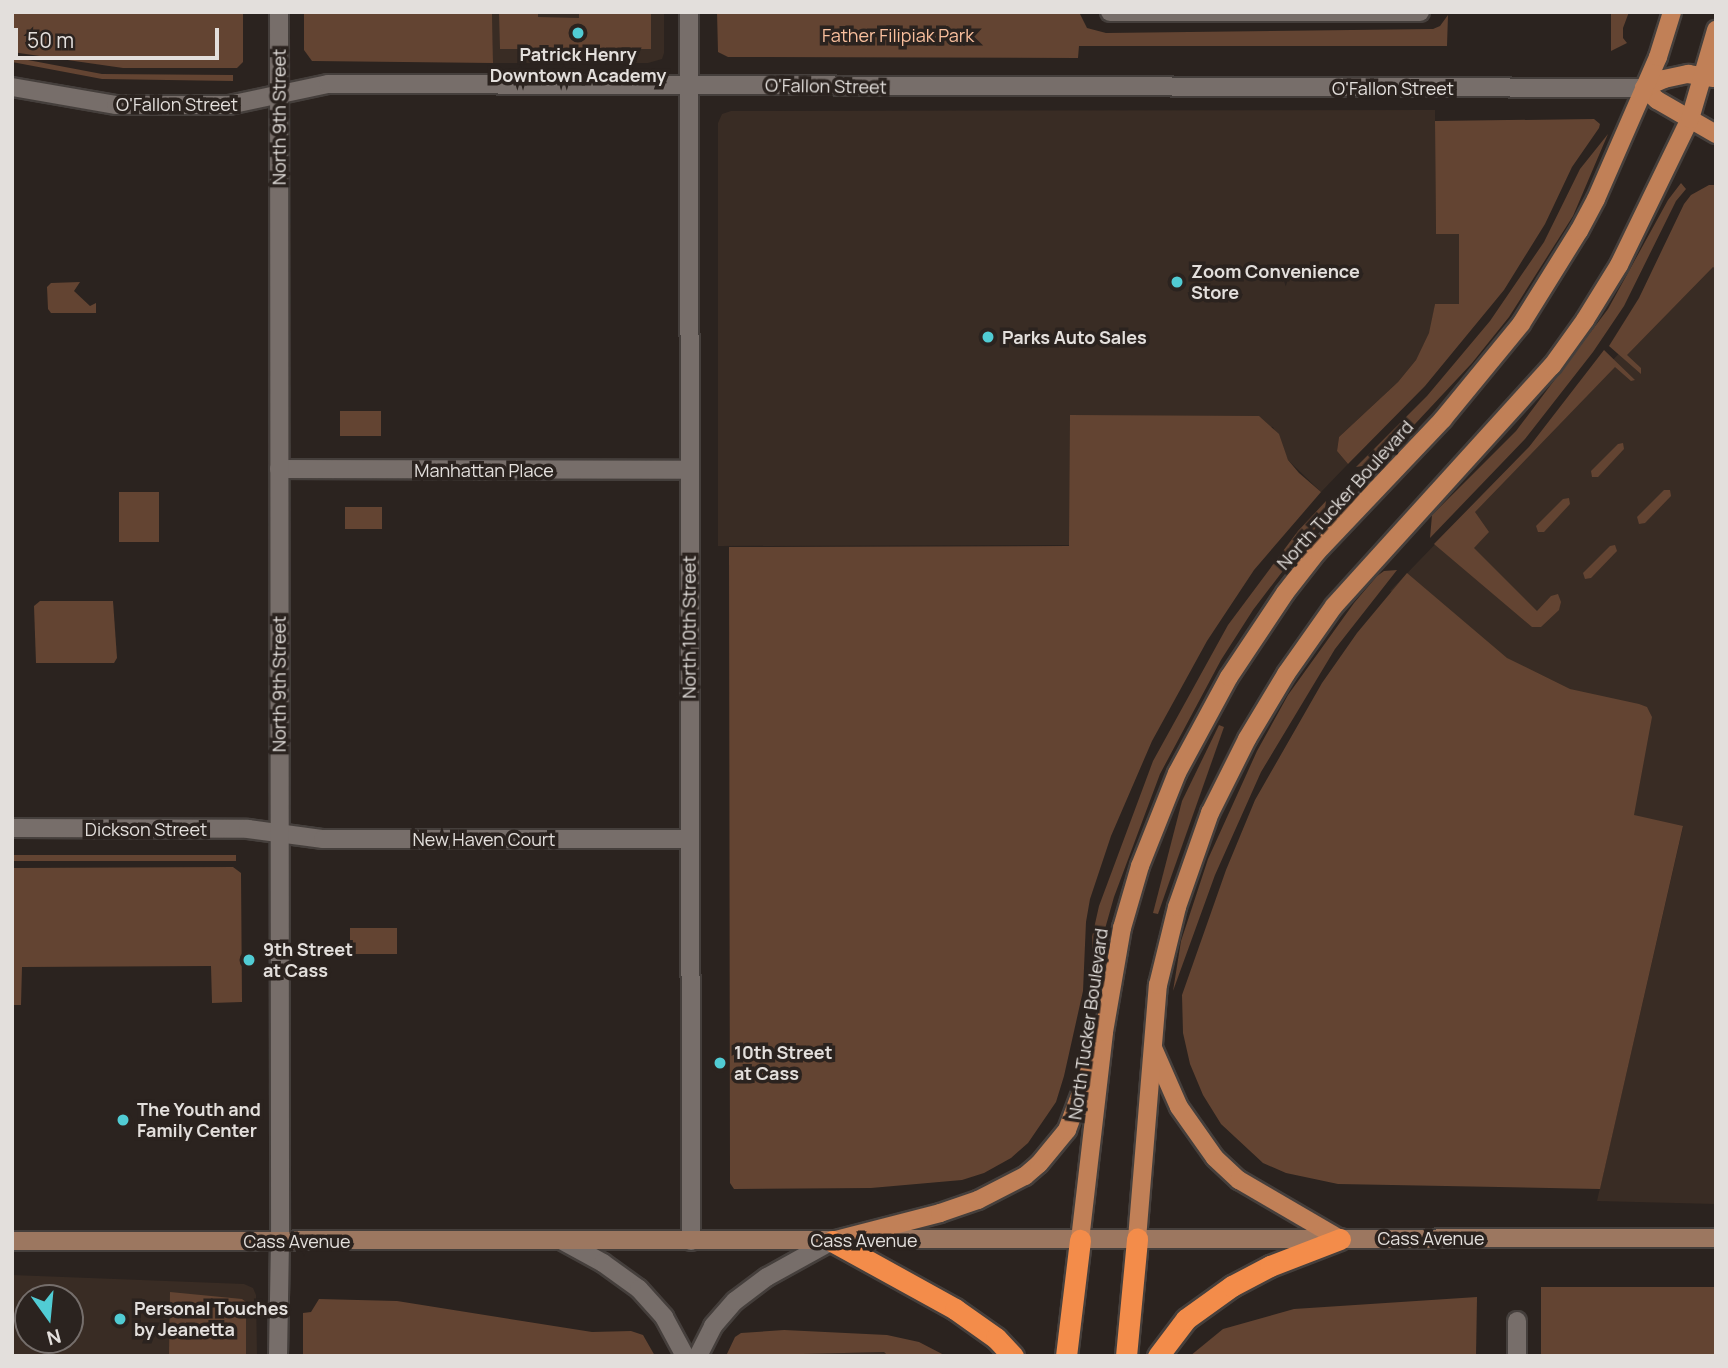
<!DOCTYPE html>
<html>
<head>
<meta charset="utf-8">
<style>
  body { margin:0 }
  #map { position:relative; width:1728px; height:1368px; overflow:hidden; background:#2b231f; font-family:Manrope,sans-serif }
  div>[style] { position:absolute }
  [style*='--x'] { left:calc(var(--x)*1px); top:calc(var(--y)*1px); width:calc(var(--w)*1px); rotate:calc(var(--a)*1deg) }
  .built>* { inset:0; background:#392c24 }
  .green>* { inset:0; background:#634432; transform-origin:0 0 }
  .roads { filter:drop-shadow(2px 0 #453f3c) drop-shadow(-2px 0 #453f3c) drop-shadow(0 2px #453f3c) drop-shadow(0 -2px #453f3c) }
  .minor>* { height:18px; margin:-9px; padding:0 9px; transform-origin:9px; border-radius:9px; background:#776e6a }
  .tertiary>* { height:18px; margin:-9px; padding:0 9px; transform-origin:9px; border-radius:9px; background:#776e6a }
  .secondary>* { height:18px; margin:-9px; padding:0 9px; transform-origin:9px; border-radius:9px; background:#9c7760 }
  .primary>* { height:18px; margin:-9px; padding:0 9px; transform-origin:9px; border-radius:9px; background:#c18057 }
  .motorway>* { height:21px; margin:-10.5px; padding:0 10.5px; transform-origin:10.5px; border-radius:10.5px; background:#f38c4a }
  .dots>* { width:19px; height:19px; translate:-50% -50%; box-sizing:border-box; border:4px solid #2b231f; border-radius:50% }
  span { translate:-50% -50%; white-space:nowrap; text-align:center; line-height:1.15; -webkit-text-stroke:7px #2b231f; paint-order:stroke }
  .park-label { font-size:18px; color:#f9bf9d }
  .poi-label { font-size:18px; color:#e3dfdc; font-weight:700 }
  .left { translate:0 -50%; text-align:left }
  .street-label { font-size:18px; color:#e3dfdc }
  .frame { position:absolute; inset:0; border:14px solid #e3dfdc; pointer-events:none }
  .north { position:absolute; left:14px; top:1284px; width:70px; height:70px; box-sizing:border-box; background:#2b231f; border:2px solid #756e6b; border-radius:50%; rotate:165deg; font-size:19px; font-weight:700; line-height:28px; text-align:center; color:#e3dfdc }
  .north::after { content:''; display:block; margin:auto; width:24px; height:32px; background:#51ccd4; clip-path:polygon(50% 0,100% 100%,50% 72%,0 100%) }
  .scale { position:absolute; left:14px; top:28px; width:205px; height:32px; box-sizing:border-box; border:4px solid #e3dfdc; border-top:0; padding-left:9px; font-size:21px; line-height:24px; white-space:nowrap; color:#e3dfdc; -webkit-text-stroke:5px #2b231f; paint-order:stroke }
</style>
</head>
<body>
<div id="map">
  <div class="built">
    <div style="clip-path:polygon(492px 12px,664px 12px,664px 53px,662px 59px,648px 63px,493px 63px)"></div>
    <div style="clip-path:polygon(1435px 110px,1436px 233px,1459px 234px,1459px 304px,1435px 304px,1430px 333px,1416px 360px,1398px 382px,1339px 437px,1337px 451px,1348px 464px,1321px 492px,1288px 460px,1273px 427px,1070px 415px,1070px 545px,718px 546px,718px 123px,722px 114px,731px 111px)"></div>
    <div style="clip-path:polygon(1716px 253px,1716px 1204px,1597px 1201px,1683px 827px,1634px 816px,1594px 712px,1390px 591px)"></div>
    <div style="clip-path:polygon(evenodd,12px 1275px,244px 1284px,253px 1288px,256px 1295px,257px 1356px,12px 1356px,12px 1275px,28px 1298px,70px 1298px,70px 1340px,28px 1340px,28px 1298px)"></div>
    <div style="clip-path:polygon(884px 1352px,888px 1356px,745px 1356px,746px 1354px)"></div>
  </div>
  <div class="green">
    <div style="clip-path:polygon(12px 12px,243px 12px,243px 62px,237px 68px,123px 68px,12px 52px)"></div>
    <div style="clip-path:polygon(304px 12px,492px 12px,493px 63px,312px 61px,304px 50px)"></div>
    <div style="clip-path:polygon(499px 12px,538px 12px,538px 17px,579px 18px,579px 12px,651px 12px,651px 49px,500px 49px)"></div>
    <div style="clip-path:polygon(717px 12px,1079px 12px,1087px 28px,1106px 33px,1433px 29px,1440px 26px,1448px 15px,1447px 46px,1079px 46px,1078px 58px,728px 57px,718px 52px)"></div>
    <div style="clip-path:polygon(1611px 12px,1629px 12px,1623px 28px,1623px 38px,1627px 43px,1611px 51px)"></div>
    <div style="clip-path:polygon(12px 57px,102px 74px,233px 75px,233px 81px,102px 79px,12px 62px)"></div>
    <div style="clip-path:polygon(1594px 119px,1600px 124px,1599px 128px,1572px 167px,1545px 224px,1504px 290px,1425px 386px,1348px 464px,1337px 451px,1339px 437px,1398px 382px,1416px 360px,1429px 333px,1435px 304px,1459px 304px,1459px 234px,1436px 234px,1435px 121px)"></div>
    <div style="clip-path:polygon(1608px 134px,1573px 216px,1509px 317px,1472px 363px,1387px 454px,1376px 464px,1356px 467px,1427px 396px,1490px 321px,1544px 242px,1580px 169px)"></div>
    <div style="clip-path:polygon(1681px 183px,1686px 189px,1676px 201px,1624px 306px,1593px 352px,1525px 439px,1430px 538px,1432px 515px,1516px 431px,1608px 309px,1668px 200px)"></div>
    <div style="clip-path:polygon(1709px 185px,1716px 185px,1716px 269px,1713px 267px,1627px 355px,1641px 368px,1641px 374px,1609px 346px,1639px 298px,1684px 204px,1691px 195px)"></div>
    <div style="clip-path:polygon(80px 282px,74px 291px,90px 306px,96px 303px,96px 313px,51px 313px,48px 309px,47px 287px,51px 283px)"></div>
    <div style="clip-path:polygon(1604px 350px,1635px 380px,1631px 381px,1615px 367px,1475px 512px,1489px 532px,1474px 548px,1537px 611px,1551px 596px,1558px 594px,1561px 602px,1559px 610px,1541px 627px,1532px 627px,1434px 544px,1529px 447px)"></div>
    <div style="left:340px;top:411px;width:41px;height:25px"></div>
    <div style="clip-path:polygon(1070px 415px,1259px 416px,1279px 434px,1288px 460px,1299px 473px,1321px 492px,1254px 570px,1207px 641px,1152px 741px,1111px 836px,1090px 899px,1086px 922px,1083px 991px,1064px 1076px,1056px 1102px,1028px 1143px,1011px 1158px,984px 1173px,962px 1180px,871px 1188px,734px 1189px,730px 1183px,729px 547px,1069px 546px)"></div>
    <div style="clip-path:polygon(1623px 443px,1624px 449px,1598px 477px,1592px 477px,1591px 471px,1618px 444px)"></div>
    <div style="clip-path:polygon(1664px 490px,1670px 490px,1671px 496px,1645px 523px,1639px 524px,1637px 517px)"></div>
    <div style="left:119px;top:492px;width:40px;height:50px"></div>
    <div style="clip-path:polygon(1569px 498px,1570px 504px,1544px 532px,1538px 532px,1536px 526px,1563px 499px)"></div>
    <div style="clip-path:polygon(1326px 501px,1324px 517px,1253px 610px,1221px 660px,1160px 774px,1114px 897px,1092px 975px,1092px 937px,1099px 906px,1153px 761px,1228px 625px,1298px 531px)"></div>
    <div style="left:345px;top:507px;width:37px;height:22px"></div>
    <div style="clip-path:polygon(1615px 545px,1617px 551px,1591px 578px,1585px 579px,1583px 573px,1610px 546px)"></div>
    <div style="clip-path:polygon(1397px 570px,1335px 649px,1261px 772px,1215px 875px,1173px 991px,1181px 941px,1208px 859px,1257px 751px,1288px 695px,1354px 603px,1377px 576px,1384px 571px)"></div>
    <div style="clip-path:polygon(1407px 573px,1507px 658px,1570px 689px,1639px 704px,1647px 707px,1652px 717px,1634px 815px,1683px 826px,1600px 1189px,1338px 1184px,1286px 1173px,1263px 1163px,1221px 1124px,1203px 1095px,1190px 1064px,1183px 1033px,1182px 995px,1226px 870px,1255px 800px,1322px 683px,1357px 633px)"></div>
    <div style="clip-path:polygon(40px 601px,113px 601px,117px 658px,114px 663px,36px 663px,34px 606px)"></div>
    <div style="clip-path:polygon(1219px 725px,1224px 727px,1158px 914px,1153px 913px,1182px 801px)"></div>
    <div style="left:12px;top:855px;width:224px;height:6px"></div>
    <div style="clip-path:polygon(233px 867px,241px 873px,242px 1002px,212px 1003px,211px 966px,22px 967px,21px 1005px,12px 1005px,12px 868px)"></div>
    <div style="left:350px;top:928px;width:47px;height:26px"></div>
    <div style="left:1716px;top:1287px;width:69px;height:175px;rotate:90deg"></div>
    <div style="clip-path:polygon(170px 1292px,242px 1299px,246px 1302px,246px 1356px,169px 1356px)"></div>
    <div style="clip-path:polygon(1477px 1297px,1476px 1356px,1190px 1356px,1223px 1329px,1294px 1309px)"></div>
    <div style="clip-path:polygon(319px 1299px,397px 1301px,592px 1332px,631px 1331px,643px 1335px,655px 1356px,303px 1356px,303px 1313px,311px 1312px)"></div>
    <div style="clip-path:polygon(784px 1330px,887px 1335px,919px 1342px,946px 1356px,888px 1356px,884px 1352px,726px 1356px,735px 1337px,741px 1333px)"></div>
  </div>
  <div class="roads">
    <div class="minor">
      <div style="--x:1110;--y:12;--w:310;--a:0"></div>
      <div style="--x:12;--y:87;--w:106;--a:9.8"></div>
      <div style="--x:116;--y:105;--w:113;--a:0"></div>
      <div style="--x:229;--y:105;--w:101;--a:-12"></div>
      <div style="--x:328;--y:84;--w:1316;--a:0.17"></div>
      <div style="--x:279;--y:469;--w:410;--a:0.1"></div>
      <div style="--x:12;--y:828;--w:236;--a:0.2"></div>
      <div style="--x:248;--y:829;--w:76;--a:7.6"></div>
      <div style="--x:323;--y:839;--w:367;--a:0"></div>
      <div style="--x:563;--y:1241;--w:46;--a:28.8"></div>
      <div style="--x:603;--y:1263;--w:44;--a:35.8"></div>
      <div style="--x:639;--y:1289;--w:38;--a:48"></div>
      <div style="--x:664;--y:1317;--w:44;--a:61.7"></div>
      <div style="--x:1517;--y:1321;--w:35;--a:90"></div>
      <div style="--x:278;--y:1356;--w:115;--a:-89"></div>
      <div style="--x:698;--y:1356;--w:34;--a:-63"></div>
      <div style="--x:713;--y:1326;--w:33;--a:-49"></div>
      <div style="--x:735;--y:1301;--w:40;--a:-37"></div>
      <div style="--x:767;--y:1277;--w:74;--a:-29"></div>
    </div>
    <div class="tertiary">
      <div style="--x:279;--y:12;--w:1229;--a:89.95"></div>
      <div style="--x:689;--y:12;--w:1229;--a:89.91"></div>
    </div>
    <div class="secondary">
      <div style="--x:12;--y:1241;--w:1704;--a:-0.1"></div>
    </div>
    <div class="primary">
      <div style="--x:1644;--y:88;--w:18;--a:43"></div>
      <div style="--x:1657;--y:100;--w:68;--a:30"></div>
      <div style="--x:1644;--y:88;--w:22;--a:-24"></div>
      <div style="--x:1664;--y:79;--w:25;--a:-12"></div>
      <div style="--x:1688;--y:74;--w:26;--a:9"></div>
      <div style="--x:1153;--y:1048;--w:64;--a:66.2"></div>
      <div style="--x:1179;--y:1107;--w:62;--a:54.8"></div>
      <div style="--x:1215;--y:1158;--w:33;--a:43"></div>
      <div style="--x:1239;--y:1180;--w:117;--a:30.3"></div>
      <div style="--x:1137;--y:1239;--w:255;--a:-85.3"></div>
      <div style="--x:1158;--y:985;--w:80;--a:-76.3"></div>
      <div style="--x:1177;--y:907;--w:100;--a:-70.7"></div>
      <div style="--x:1210;--y:813;--w:83;--a:-63.4"></div>
      <div style="--x:1247;--y:739;--w:76;--a:-59"></div>
      <div style="--x:1286;--y:674;--w:83;--a:-54.8"></div>
      <div style="--x:1334;--y:606;--w:324;--a:-47.8"></div>
      <div style="--x:1552;--y:366;--w:57;--a:-54.3"></div>
      <div style="--x:1585;--y:320;--w:65;--a:-58.3"></div>
      <div style="--x:1619;--y:265;--w:162;--a:-64.1"></div>
      <div style="--x:1690;--y:119;--w:93;--a:-73.7"></div>
      <div style="--x:1080;--y:1240;--w:209;--a:-83.4"></div>
      <div style="--x:1104;--y:1032;--w:106;--a:-80.2"></div>
      <div style="--x:1122;--y:928;--w:65;--a:-73.8"></div>
      <div style="--x:1140;--y:866;--w:100;--a:-68.3"></div>
      <div style="--x:1177;--y:773;--w:109;--a:-61.6"></div>
      <div style="--x:1229;--y:677;--w:101;--a:-56.3"></div>
      <div style="--x:1285;--y:593;--w:52;--a:-52"></div>
      <div style="--x:1317;--y:552;--w:183;--a:-46.5"></div>
      <div style="--x:1443;--y:419;--w:123;--a:-50.6"></div>
      <div style="--x:1521;--y:324;--w:110;--a:-58.1"></div>
      <div style="--x:1579;--y:231;--w:36;--a:-62"></div>
      <div style="--x:1596;--y:199;--w:155;--a:-66.4"></div>
      <div style="--x:1658;--y:57;--w:47;--a:-72.7"></div>
      <div style="--x:832;--y:1241;--w:112;--a:-14.5"></div>
      <div style="--x:940;--y:1213;--w:40;--a:-18.9"></div>
      <div style="--x:978;--y:1200;--w:53;--a:-27.1"></div>
      <div style="--x:1025;--y:1176;--w:18;--a:-41"></div>
      <div style="--x:1039;--y:1164;--w:44;--a:-50.5"></div>
      <div style="--x:1067;--y:1130;--w:74;--a:-69.4"></div>
    </div>
    <div class="motorway">
      <div style="--x:832;--y:1241;--w:141;--a:28.9"></div>
      <div style="--x:955;--y:1309;--w:50;--a:35.3"></div>
      <div style="--x:996;--y:1338;--w:25;--a:47"></div>
      <div style="--x:1066;--y:1356;--w:117;--a:-83.1"></div>
      <div style="--x:1126;--y:1356;--w:118;--a:-84.6"></div>
      <div style="--x:1158;--y:1356;--w:46;--a:-52.9"></div>
      <div style="--x:1186;--y:1319;--w:57;--a:-35.7"></div>
      <div style="--x:1232;--y:1286;--w:43;--a:-27.8"></div>
      <div style="--x:1270;--y:1266;--w:75;--a:-21.1"></div>
    </div>
  </div>
  <div class="dots">
    <div style="left:578px;top:33px;background:#51ccd4"></div>
    <div style="left:1177px;top:282px;background:#51ccd4"></div>
    <div style="left:988px;top:337px;background:#51ccd4"></div>
    <div style="left:249px;top:960px;background:#51ccd4"></div>
    <div style="left:720px;top:1063px;background:#51ccd4"></div>
    <div style="left:123px;top:1120px;background:#51ccd4"></div>
    <div style="left:120px;top:1319px;background:#51ccd4"></div>
  </div>
  <div class="park-label">
    <span style="left:898px;top:35px">Father Filipiak Park</span>
  </div>
  <div class="poi-label">
    <span style="left:578px;top:65px">Patrick Henry<br>Downtown Academy</span>
    <span class="left" style="left:1191px;top:282px">Zoom Convenience<br>Store</span>
    <span class="left" style="left:1002px;top:337px">Parks Auto Sales</span>
    <span class="left" style="left:263px;top:960px">9th Street<br>at Cass</span>
    <span class="left" style="left:734px;top:1063px">10th Street<br>at Cass</span>
    <span class="left" style="left:137px;top:1120px">The Youth and<br>Family Center</span>
    <span class="left" style="left:134px;top:1319px">Personal Touches<br>by Jeanetta</span>
  </div>
  <div class="street-label">
    <span style="left:826px;top:86px;rotate:1deg">O'Fallon Street</span>
    <span style="left:1393px;top:88px">O'Fallon Street</span>
    <span style="left:177px;top:104px">O'Fallon Street</span>
    <span style="left:279px;top:117px;rotate:-90deg">North 9th Street</span>
    <span style="left:484px;top:470px">Manhattan Place</span>
    <span style="left:1345px;top:495px;rotate:-48deg">North Tucker Boulevard</span>
    <span style="left:689px;top:627px;rotate:-90deg">North 10th Street</span>
    <span style="left:279px;top:684px;rotate:-90deg">North 9th Street</span>
    <span style="left:146px;top:829px">Dickson Street</span>
    <span style="left:484px;top:839px">New Haven Court</span>
    <span style="left:1088px;top:1024px;rotate:-82deg">North Tucker Boulevard</span>
    <span style="left:1431px;top:1238px">Cass Avenue</span>
    <span style="left:864px;top:1240px">Cass Avenue</span>
    <span style="left:297px;top:1241px">Cass Avenue</span>
  </div>
  <div class="frame"></div>
  <div class="north">N</div>
  <div class="scale">50 m</div>
</div>
</body>
</html>
